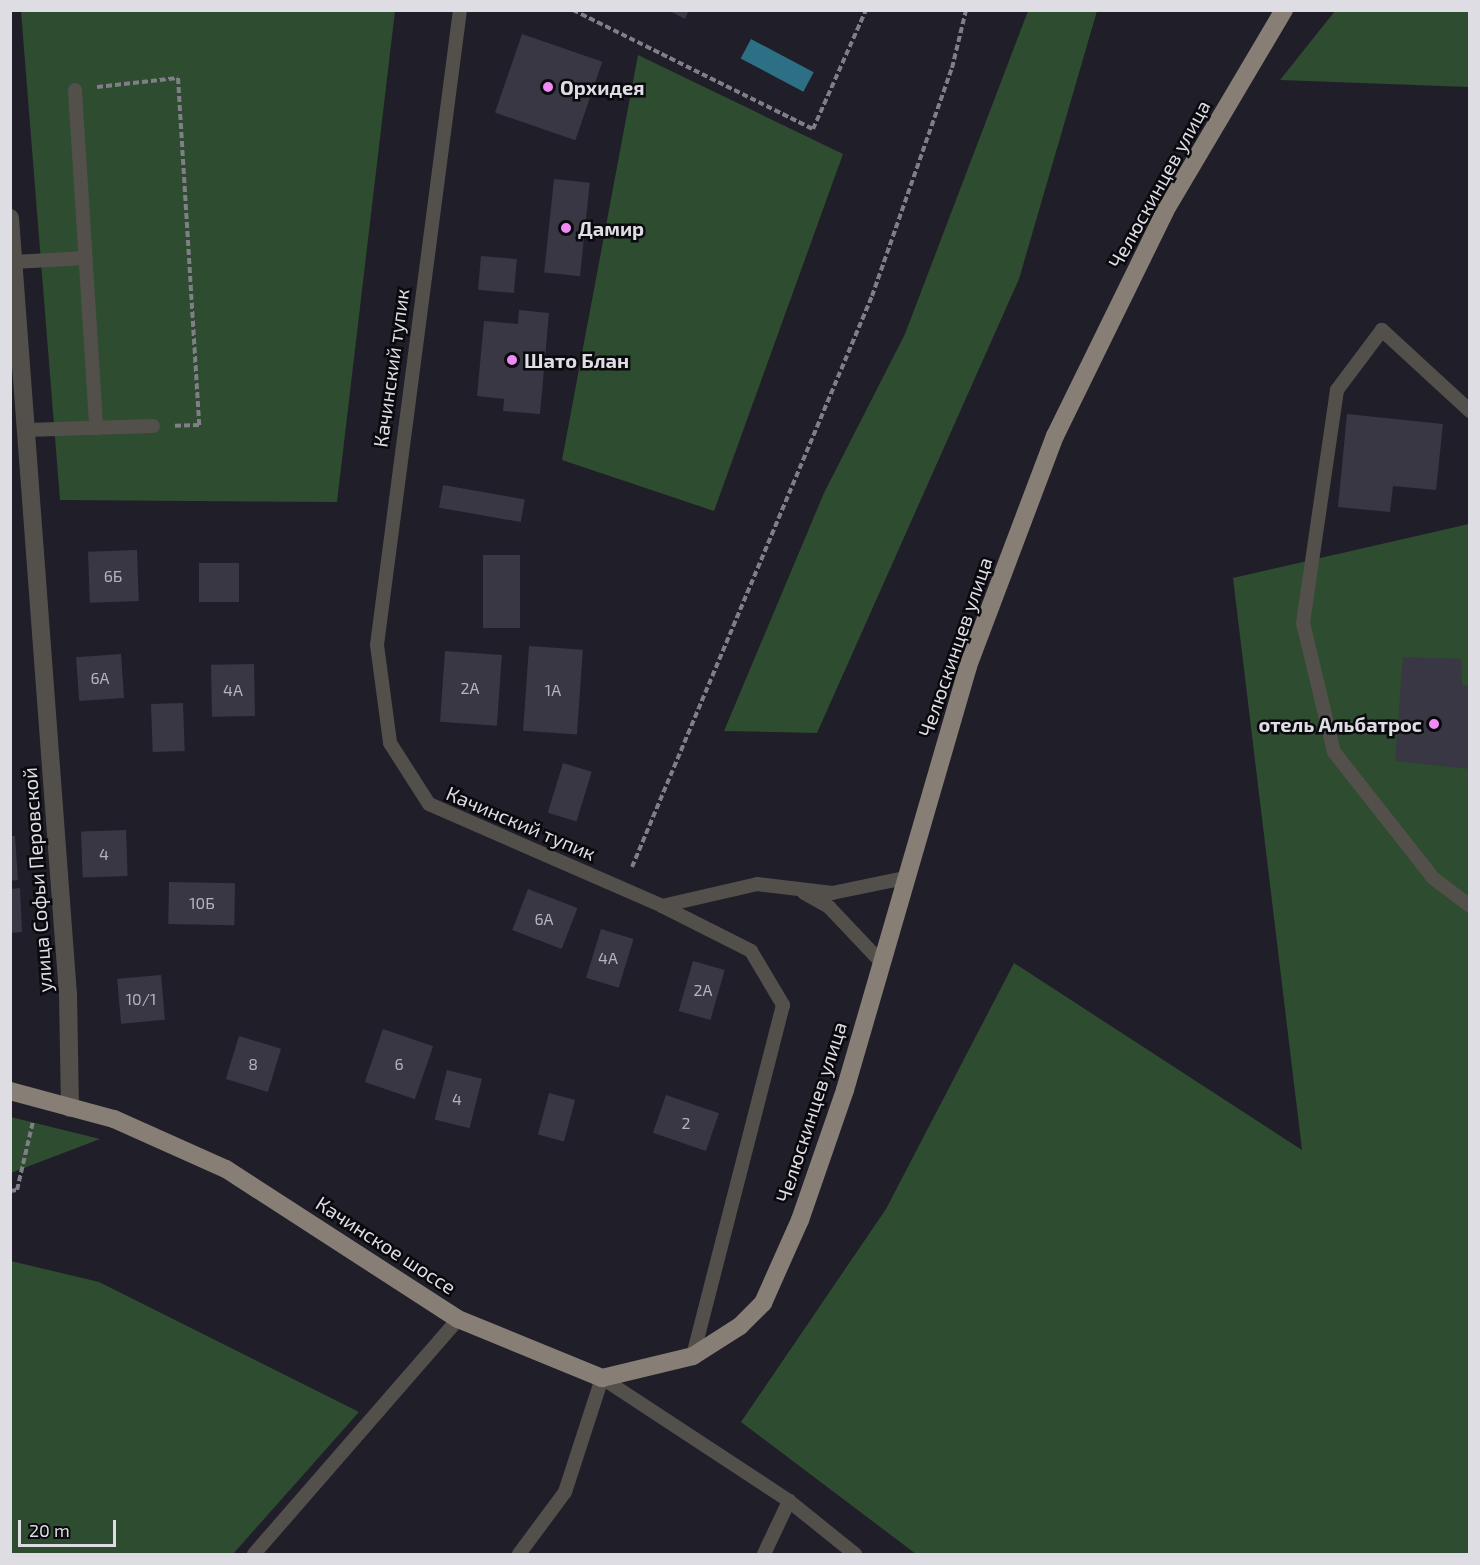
<!DOCTYPE html>
<html>
<head>
<meta charset="utf-8">
<style>
  body { margin:0 }
  #map { position:relative; width:1480px; height:1565px; overflow:hidden; background:#201e29; font-family:"Exo 2",sans-serif }
  div>[style] { position:absolute }
  [style*='--x'] { left:calc(var(--x)*1px); top:calc(var(--y)*1px); width:calc(var(--w)*1px); rotate:calc(var(--a)*1deg) }
  .green>* { inset:0; background:#2e4c2f }
  .water>* { inset:0; background:#2d7085; transform-origin:0 0 }
  .building>* { inset:0; background:#393743; transform-origin:0 0 }
  .path>* { height:4px; margin-top:-2px; transform-origin:0; background:repeating-linear-gradient(90deg,#807e87 0 6px,transparent 0 9px) }
  .service>* { height:14px; margin:-7px; padding:0 7px; transform-origin:7px; border-radius:7px; background:#53504b }
  .tertiary>* { height:18px; margin:-9px; padding:0 9px; transform-origin:9px; border-radius:9px; background:#53504b }
  .primary>* { height:18px; margin:-9px; padding:0 9px; transform-origin:9px; border-radius:9px; background:#877f75 }
  .dots>* { width:16px; height:16px; translate:-50% -50%; box-sizing:border-box; border:3px solid #0a090e; border-radius:50% }
  span { translate:-50% -50%; white-space:nowrap; text-align:center; line-height:1.15; -webkit-text-stroke:5px #0a090e; paint-order:stroke }
  .number-label { font-size:16px; color:#b5b4bc }
  .number-label span { -webkit-text-stroke-width:0 }
  .poi-label { font-size:20px; color:#dedde4; font-weight:700 }
  .left { translate:0 -50%; text-align:left }
  .right { translate:-100% -50%; text-align:right }
  .street-label { font-size:20px; color:#dedde4 }
  .frame { position:absolute; inset:0; border:12px solid #dedde4; pointer-events:none }
  .scale { position:absolute; left:18px; top:1520px; width:98px; height:27px; box-sizing:border-box; border:3px solid #dedde4; border-top:0; padding-left:8px; font-size:18px; line-height:21px; white-space:nowrap; color:#dedde4; -webkit-text-stroke:4px #0a090e; paint-order:stroke }
</style>
</head>
<body>
<div id="map">
  <div class="green">
    <div style="clip-path:polygon(21px 11px,395px 11px,337px 502px,60px 500px)"></div>
    <div style="clip-path:polygon(1028px 11px,1097px 11px,1019px 279px,817px 733px,724px 731px,824px 493px,905px 334px)"></div>
    <div style="clip-path:polygon(1335px 11px,1469px 11px,1469px 87px,1280px 80px)"></div>
    <div style="clip-path:polygon(638px 55px,843px 154px,714px 511px,562px 460px)"></div>
    <div style="clip-path:polygon(1469px 524px,1469px 1554px,916px 1554px,741px 1422px,886px 1209px,1014px 963px,1302px 1150px,1233px 578px)"></div>
    <div style="clip-path:polygon(11px 1117px,100px 1139px,11px 1173px)"></div>
    <div style="clip-path:polygon(11px 1261px,99px 1282px,359px 1412px,233px 1554px,11px 1554px)"></div>
  </div>
  <div class="water">
    <div style="left:751px;top:39px;width:71px;height:22px;rotate:28deg"></div>
  </div>
  <div class="building">
    <div style="clip-path:polygon(668px 10px,689px 10px,685px 19px)"></div>
    <div style="left:522px;top:34px;width:85px;height:83px;rotate:19deg"></div>
    <div style="left:554px;top:179px;width:36px;height:94px;rotate:6deg"></div>
    <div style="left:481px;top:256px;width:36px;height:34px;rotate:5deg"></div>
    <div style="clip-path:polygon(519px 310px,549px 313px,540px 414px,503px 411px,504px 399px,477px 396px,484px 321px,518px 324px)"></div>
    <div style="clip-path:polygon(1347px 414px,1443px 424px,1436px 490px,1393px 486px,1390px 512px,1338px 507px)"></div>
    <div style="left:443px;top:485px;width:83px;height:23px;rotate:10deg"></div>
    <div style="left:137px;top:550px;width:51px;height:49px;rotate:88deg"></div>
    <div style="left:483px;top:555px;width:37px;height:73px"></div>
    <div style="left:199px;top:563px;width:40px;height:39px"></div>
    <div style="left:529px;top:646px;width:54px;height:85px;rotate:4deg"></div>
    <div style="left:445px;top:651px;width:57px;height:71px;rotate:4deg"></div>
    <div style="left:121px;top:654px;width:44px;height:45px;rotate:86deg"></div>
    <div style="clip-path:polygon(1403px 657px,1461px 659px,1462px 685px,1470px 686px,1470px 769px,1395px 761px)"></div>
    <div style="left:254px;top:664px;width:52px;height:43px;rotate:89deg"></div>
    <div style="left:183px;top:703px;width:48px;height:32px;rotate:88deg"></div>
    <div style="left:563px;top:763px;width:30px;height:52px;rotate:17deg"></div>
    <div style="left:126px;top:830px;width:46px;height:45px;rotate:88deg"></div>
    <div style="clip-path:polygon(10px 836px,15px 836px,18px 880px,10px 881px)"></div>
    <div style="left:169px;top:882px;width:66px;height:42px;rotate:1deg"></div>
    <div style="clip-path:polygon(20px 888px,22px 932px,10px 933px,10px 889px)"></div>
    <div style="left:528px;top:889px;width:53px;height:44px;rotate:21deg"></div>
    <div style="left:601px;top:929px;width:34px;height:51px;rotate:17deg"></div>
    <div style="left:693px;top:961px;width:33px;height:52px;rotate:16deg"></div>
    <div style="left:161px;top:975px;width:45px;height:44px;rotate:85deg"></div>
    <div style="left:383px;top:1029px;width:53px;height:56px;rotate:19deg"></div>
    <div style="left:239px;top:1036px;width:44px;height:45px;rotate:17deg"></div>
    <div style="left:447px;top:1070px;width:36px;height:51px;rotate:14deg"></div>
    <div style="left:549px;top:1093px;width:27px;height:43px;rotate:15deg"></div>
    <div style="left:666px;top:1095px;width:56px;height:40px;rotate:19deg"></div>
  </div>
  <div class="path">
    <div style="--x:573;--y:10;--w:268;--a:26.4"></div>
    <div style="--x:813;--y:129;--w:130;--a:-66"></div>
    <div style="--x:97;--y:87;--w:81;--a:-6.3"></div>
    <div style="--x:178;--y:78;--w:348;--a:86.5"></div>
    <div style="--x:199;--y:425;--w:24;--a:178"></div>
    <div style="--x:632;--y:867;--w:619;--a:-67.2"></div>
    <div style="--x:872;--y:296;--w:242;--a:-70.7"></div>
    <div style="--x:952;--y:68;--w:60;--a:-76.4"></div>
    <div style="--x:10;--y:1191;--w:7;--a:-8"></div>
    <div style="--x:17;--y:1190;--w:71;--a:-76.9"></div>
  </div>
  <div class="service">
    <div style="--x:460;--y:10;--w:640;--a:97.45"></div>
    <div style="--x:377;--y:645;--w:99;--a:82.4"></div>
    <div style="--x:390;--y:743;--w:72;--a:57.4"></div>
    <div style="--x:429;--y:804;--w:254;--a:23.6"></div>
    <div style="--x:662;--y:906;--w:100;--a:26.8"></div>
    <div style="--x:751;--y:951;--w:63;--a:59.3"></div>
    <div style="--x:783;--y:1005;--w:362;--a:104.4"></div>
    <div style="--x:75;--y:90;--w:339;--a:86.4"></div>
    <div style="--x:14;--y:262;--w:71;--a:-3.2"></div>
    <div style="--x:1470;--y:411;--w:120;--a:-137.4"></div>
    <div style="--x:1382;--y:330;--w:75;--a:126.9"></div>
    <div style="--x:1337;--y:390;--w:235;--a:98.3"></div>
    <div style="--x:1303;--y:623;--w:133;--a:76.5"></div>
    <div style="--x:1334;--y:752;--w:160;--a:51.8"></div>
    <div style="--x:1433;--y:878;--w:46;--a:37.1"></div>
    <div style="--x:26;--y:430;--w:127;--a:-1.8"></div>
    <div style="--x:804;--y:893;--w:29;--a:29"></div>
    <div style="--x:829;--y:907;--w:74;--a:46.6"></div>
    <div style="--x:662;--y:906;--w:98;--a:-13"></div>
    <div style="--x:757;--y:884;--w:76;--a:6.8"></div>
    <div style="--x:832;--y:893;--w:75;--a:-11.6"></div>
    <div style="--x:254;--y:1554;--w:311;--a:-49"></div>
    <div style="--x:519;--y:1554;--w:77;--a:-53.4"></div>
    <div style="--x:565;--y:1492;--w:120;--a:-72"></div>
    <div style="--x:602;--y:1378;--w:224;--a:33.3"></div>
    <div style="--x:789;--y:1501;--w:85;--a:38.8"></div>
    <div style="--x:764;--y:1554;--w:59;--a:-64.7"></div>
  </div>
  <div class="tertiary">
    <div style="--x:10;--y:218;--w:778;--a:85.73"></div>
    <div style="--x:68;--y:994;--w:114;--a:89"></div>
  </div>
  <div class="primary">
    <div style="--x:10;--y:1091;--w:108;--a:15.1"></div>
    <div style="--x:114;--y:1119;--w:123;--a:24.1"></div>
    <div style="--x:226;--y:1169;--w:276;--a:32.9"></div>
    <div style="--x:458;--y:1319;--w:156;--a:22.3"></div>
    <div style="--x:602;--y:1378;--w:94;--a:-13.6"></div>
    <div style="--x:693;--y:1356;--w:56;--a:-32.6"></div>
    <div style="--x:740;--y:1326;--w:33;--a:-45"></div>
    <div style="--x:763;--y:1303;--w:91;--a:-66"></div>
    <div style="--x:800;--y:1220;--w:138;--a:-70.9"></div>
    <div style="--x:845;--y:1090;--w:441;--a:-73.8"></div>
    <div style="--x:968;--y:666;--w:246;--a:-69.3"></div>
    <div style="--x:1055;--y:436;--w:250;--a:-63.9"></div>
    <div style="--x:1165;--y:211;--w:234;--a:-59.4"></div>
  </div>
  <div class="dots">
    <div style="left:548px;top:87px;background:#f08bf5"></div>
    <div style="left:566px;top:228px;background:#f08bf5"></div>
    <div style="left:512px;top:360px;background:#f08bf5"></div>
    <div style="left:1434px;top:724px;background:#f08bf5"></div>
  </div>
  <div class="number-label">
    <span style="left:113px;top:576px">6Б</span>
    <span style="left:100px;top:678px">6А</span>
    <span style="left:470px;top:688px">2А</span>
    <span style="left:233px;top:690px">4А</span>
    <span style="left:553px;top:690px">1А</span>
    <span style="left:104px;top:854px">4</span>
    <span style="left:202px;top:903px">10Б</span>
    <span style="left:544px;top:919px">6А</span>
    <span style="left:608px;top:958px">4А</span>
    <span style="left:703px;top:990px">2А</span>
    <span style="left:141px;top:999px">10/1</span>
    <span style="left:253px;top:1064px">8</span>
    <span style="left:399px;top:1064px">6</span>
    <span style="left:457px;top:1099px">4</span>
    <span style="left:686px;top:1123px">2</span>
  </div>
  <div class="poi-label">
    <span class="left" style="left:560px;top:87px">Орхидея</span>
    <span class="left" style="left:578px;top:228px">Дамир</span>
    <span class="left" style="left:524px;top:360px">Шато Блан</span>
    <span class="right" style="left:1422px;top:724px">отель Альбатрос</span>
  </div>
  <div class="street-label">
    <span style="left:1159px;top:184px;rotate:-61deg">Челюскинцев улица</span>
    <span style="left:391px;top:368px;rotate:-82deg">Качинский тупик</span>
    <span style="left:955px;top:647px;rotate:-71deg">Челюскинцев улица</span>
    <span style="left:521px;top:823px;rotate:23deg">Качинский тупик</span>
    <span style="left:37px;top:880px;rotate:-94deg">улица Софьи Перовской</span>
    <span style="left:811px;top:1112px;rotate:-72deg">Челюскинцев улица</span>
    <span style="left:386px;top:1245px;rotate:33deg">Качинское шоссе</span>
  </div>
  <div class="frame"></div>
  <div class="scale">20 m</div>
</div>
</body>
</html>
